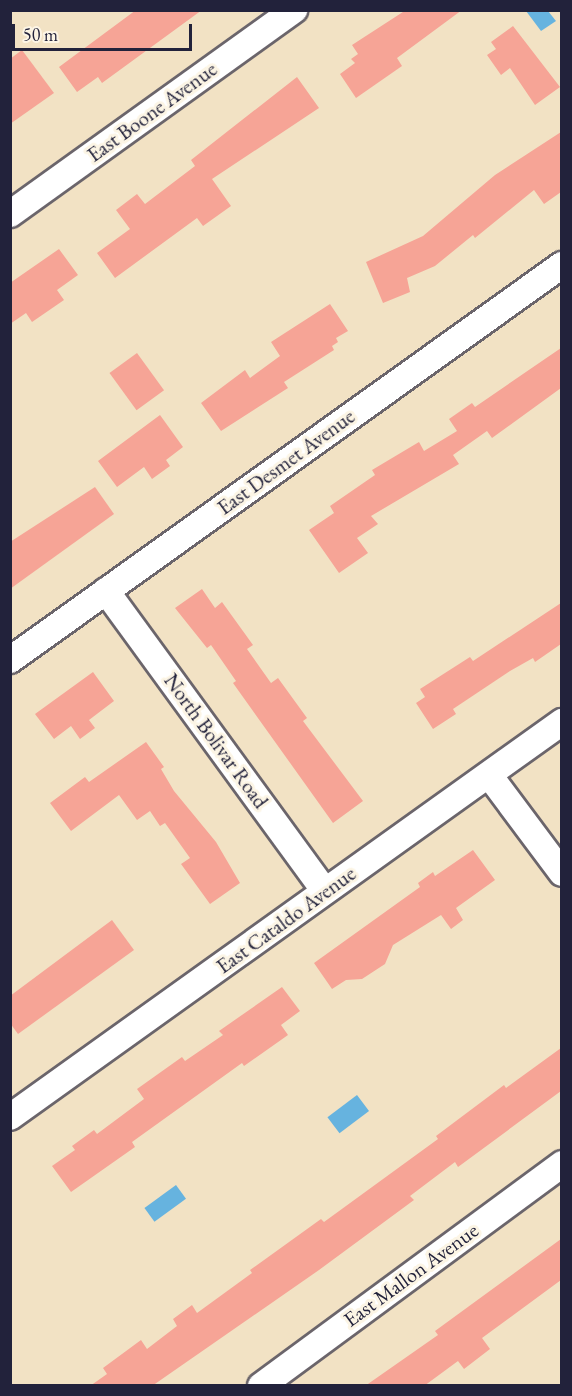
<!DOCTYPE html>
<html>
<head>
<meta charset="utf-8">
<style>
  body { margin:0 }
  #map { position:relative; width:572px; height:1396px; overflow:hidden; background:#f2e2c4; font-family:"EB Garamond",serif }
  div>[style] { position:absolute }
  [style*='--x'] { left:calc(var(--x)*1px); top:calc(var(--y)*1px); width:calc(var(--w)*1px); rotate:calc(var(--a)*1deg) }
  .water>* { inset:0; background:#66b3df; transform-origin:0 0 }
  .building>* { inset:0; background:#f6a496; transform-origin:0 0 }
  .roads { filter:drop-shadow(2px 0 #6b656b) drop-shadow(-2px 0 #6b656b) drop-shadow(0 2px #6b656b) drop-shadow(0 -2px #6b656b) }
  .minor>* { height:26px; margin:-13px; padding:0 13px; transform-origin:13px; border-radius:13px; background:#fff }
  span { translate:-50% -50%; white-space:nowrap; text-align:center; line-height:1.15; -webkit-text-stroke:6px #fcf5e5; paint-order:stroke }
  .street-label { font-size:21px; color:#22223b }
  .frame { position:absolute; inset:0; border:12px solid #22223b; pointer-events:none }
  .scale { position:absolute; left:12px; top:24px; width:180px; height:27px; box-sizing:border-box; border:3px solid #22223b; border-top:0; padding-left:8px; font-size:18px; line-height:21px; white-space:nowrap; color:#22223b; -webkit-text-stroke:4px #fcf5e5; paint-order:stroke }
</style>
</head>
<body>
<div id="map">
  <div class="water">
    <div style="clip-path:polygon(526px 11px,548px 11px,556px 21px,541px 31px)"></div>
    <div style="left:357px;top:1095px;width:20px;height:37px;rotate:53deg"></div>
    <div style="left:176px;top:1185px;width:17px;height:39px;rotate:54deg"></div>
  </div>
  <div class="building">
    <div style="clip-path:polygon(136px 10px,202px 10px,102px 83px,98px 77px,77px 92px,59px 67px)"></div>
    <div style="clip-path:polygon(406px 10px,462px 10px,397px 58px,402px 66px,356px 98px,340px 74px,355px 63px,351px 59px,358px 54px,352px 45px)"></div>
    <div style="clip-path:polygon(513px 26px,560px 87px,535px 105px,510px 68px,501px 75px,487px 55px,496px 49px,491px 42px)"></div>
    <div style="clip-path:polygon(22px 50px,54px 93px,10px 124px,10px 59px)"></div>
    <div style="clip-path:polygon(297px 77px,319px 108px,212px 179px,231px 206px,203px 226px,197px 218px,115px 278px,97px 253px,130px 229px,116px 210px,137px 194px,145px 204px,195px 166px,191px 160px)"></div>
    <div style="clip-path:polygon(561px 132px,561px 192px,544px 204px,534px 190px,475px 238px,473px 235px,435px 266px,407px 278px,410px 292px,383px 303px,366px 262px,423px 236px,495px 175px)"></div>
    <div style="clip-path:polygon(59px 249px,78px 275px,57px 290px,64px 300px,32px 322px,26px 313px,10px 324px,10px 283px)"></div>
    <div style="clip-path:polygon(330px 304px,348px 331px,336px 338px,338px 342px,332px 346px,334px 350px,284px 382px,288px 388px,221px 431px,201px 403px,245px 370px,250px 378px,280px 356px,271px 342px)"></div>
    <div style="clip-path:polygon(561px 348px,561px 388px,492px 438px,487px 431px,453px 455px,459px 464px,371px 516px,378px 524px,357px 538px,368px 553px,339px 573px,309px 530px,334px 513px,330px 506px,375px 475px,372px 470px,419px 442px,424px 451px,457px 431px,449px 419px,472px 403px,475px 407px)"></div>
    <div style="left:137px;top:353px;width:46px;height:34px;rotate:54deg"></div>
    <div style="clip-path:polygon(160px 415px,183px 447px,166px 460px,170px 466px,152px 479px,144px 467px,117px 487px,98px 461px)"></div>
    <div style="clip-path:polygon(95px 487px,114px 514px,10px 589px,10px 542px)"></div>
    <div style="clip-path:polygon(202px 589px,215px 608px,222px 602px,253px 645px,247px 649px,271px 683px,278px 678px,307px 718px,303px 721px,363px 801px,333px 823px,233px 683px,236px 681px,211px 645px,207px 648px,175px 608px)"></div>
    <div style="clip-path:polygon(561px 603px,561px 644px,535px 662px,533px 658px,510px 671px,453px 709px,456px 714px,433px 729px,416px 703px,425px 697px,420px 689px,470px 657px,473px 661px)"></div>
    <div style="clip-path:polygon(93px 672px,114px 701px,89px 720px,95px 728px,80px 739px,71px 726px,54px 739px,35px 714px)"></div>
    <div style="clip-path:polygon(146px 742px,164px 767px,161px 769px,174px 791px,216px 842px,240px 883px,210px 904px,181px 864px,190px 858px,165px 823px,160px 826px,150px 811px,137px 820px,119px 795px,71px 831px,50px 803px,85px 777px,89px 782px)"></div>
    <div style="clip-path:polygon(473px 850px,495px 880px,456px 908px,463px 920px,451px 929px,441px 915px,393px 945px,385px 964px,362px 979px,346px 980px,332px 989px,314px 963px,420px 887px,418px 883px,433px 872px,435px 876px)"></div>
    <div style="clip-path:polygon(112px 920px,134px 950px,18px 1034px,10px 1023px,10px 996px)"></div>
    <div style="clip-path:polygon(282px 987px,300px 1011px,281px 1025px,288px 1035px,244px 1066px,242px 1063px,132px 1142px,135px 1147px,71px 1192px,52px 1166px,75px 1150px,72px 1146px,94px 1130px,97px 1134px,144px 1099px,137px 1089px,182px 1057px,185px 1061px,223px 1035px,219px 1031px)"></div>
    <div style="clip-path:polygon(561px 1048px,561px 1091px,458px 1167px,455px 1162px,410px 1196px,414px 1200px,319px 1270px,152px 1386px,90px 1386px,107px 1374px,103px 1368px,141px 1340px,147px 1349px,177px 1326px,173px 1319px,192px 1305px,197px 1313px,252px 1273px,250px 1270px,321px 1219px,324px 1222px,438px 1139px,436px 1136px,504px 1085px,506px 1088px)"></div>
    <div style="clip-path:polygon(561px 1239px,561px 1280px,482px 1338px,490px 1349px,464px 1369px,458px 1361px,424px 1386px,365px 1386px,438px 1335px,435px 1331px)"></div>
  </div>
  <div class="roads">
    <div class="minor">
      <div style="--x:10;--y:214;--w:350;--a:-35.7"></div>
      <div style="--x:106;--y:591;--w:371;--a:53.9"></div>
      <div style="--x:10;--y:660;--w:679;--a:-35.59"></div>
      <div style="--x:489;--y:775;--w:122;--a:53.3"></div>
      <div style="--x:10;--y:1117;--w:679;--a:-35.59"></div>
      <div style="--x:261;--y:1386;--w:374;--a:-36.4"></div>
    </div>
  </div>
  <div class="street-label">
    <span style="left:152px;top:112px;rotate:-36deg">East Boone Avenue</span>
    <span style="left:286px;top:462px;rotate:-36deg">East Desmet Avenue</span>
    <span style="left:216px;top:741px;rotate:54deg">North Bolivar Road</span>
    <span style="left:286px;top:920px;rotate:-36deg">East Cataldo Avenue</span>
    <span style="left:411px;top:1275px;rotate:-36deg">East Mallon Avenue</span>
  </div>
  <div class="frame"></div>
  <div class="scale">50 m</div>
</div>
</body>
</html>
